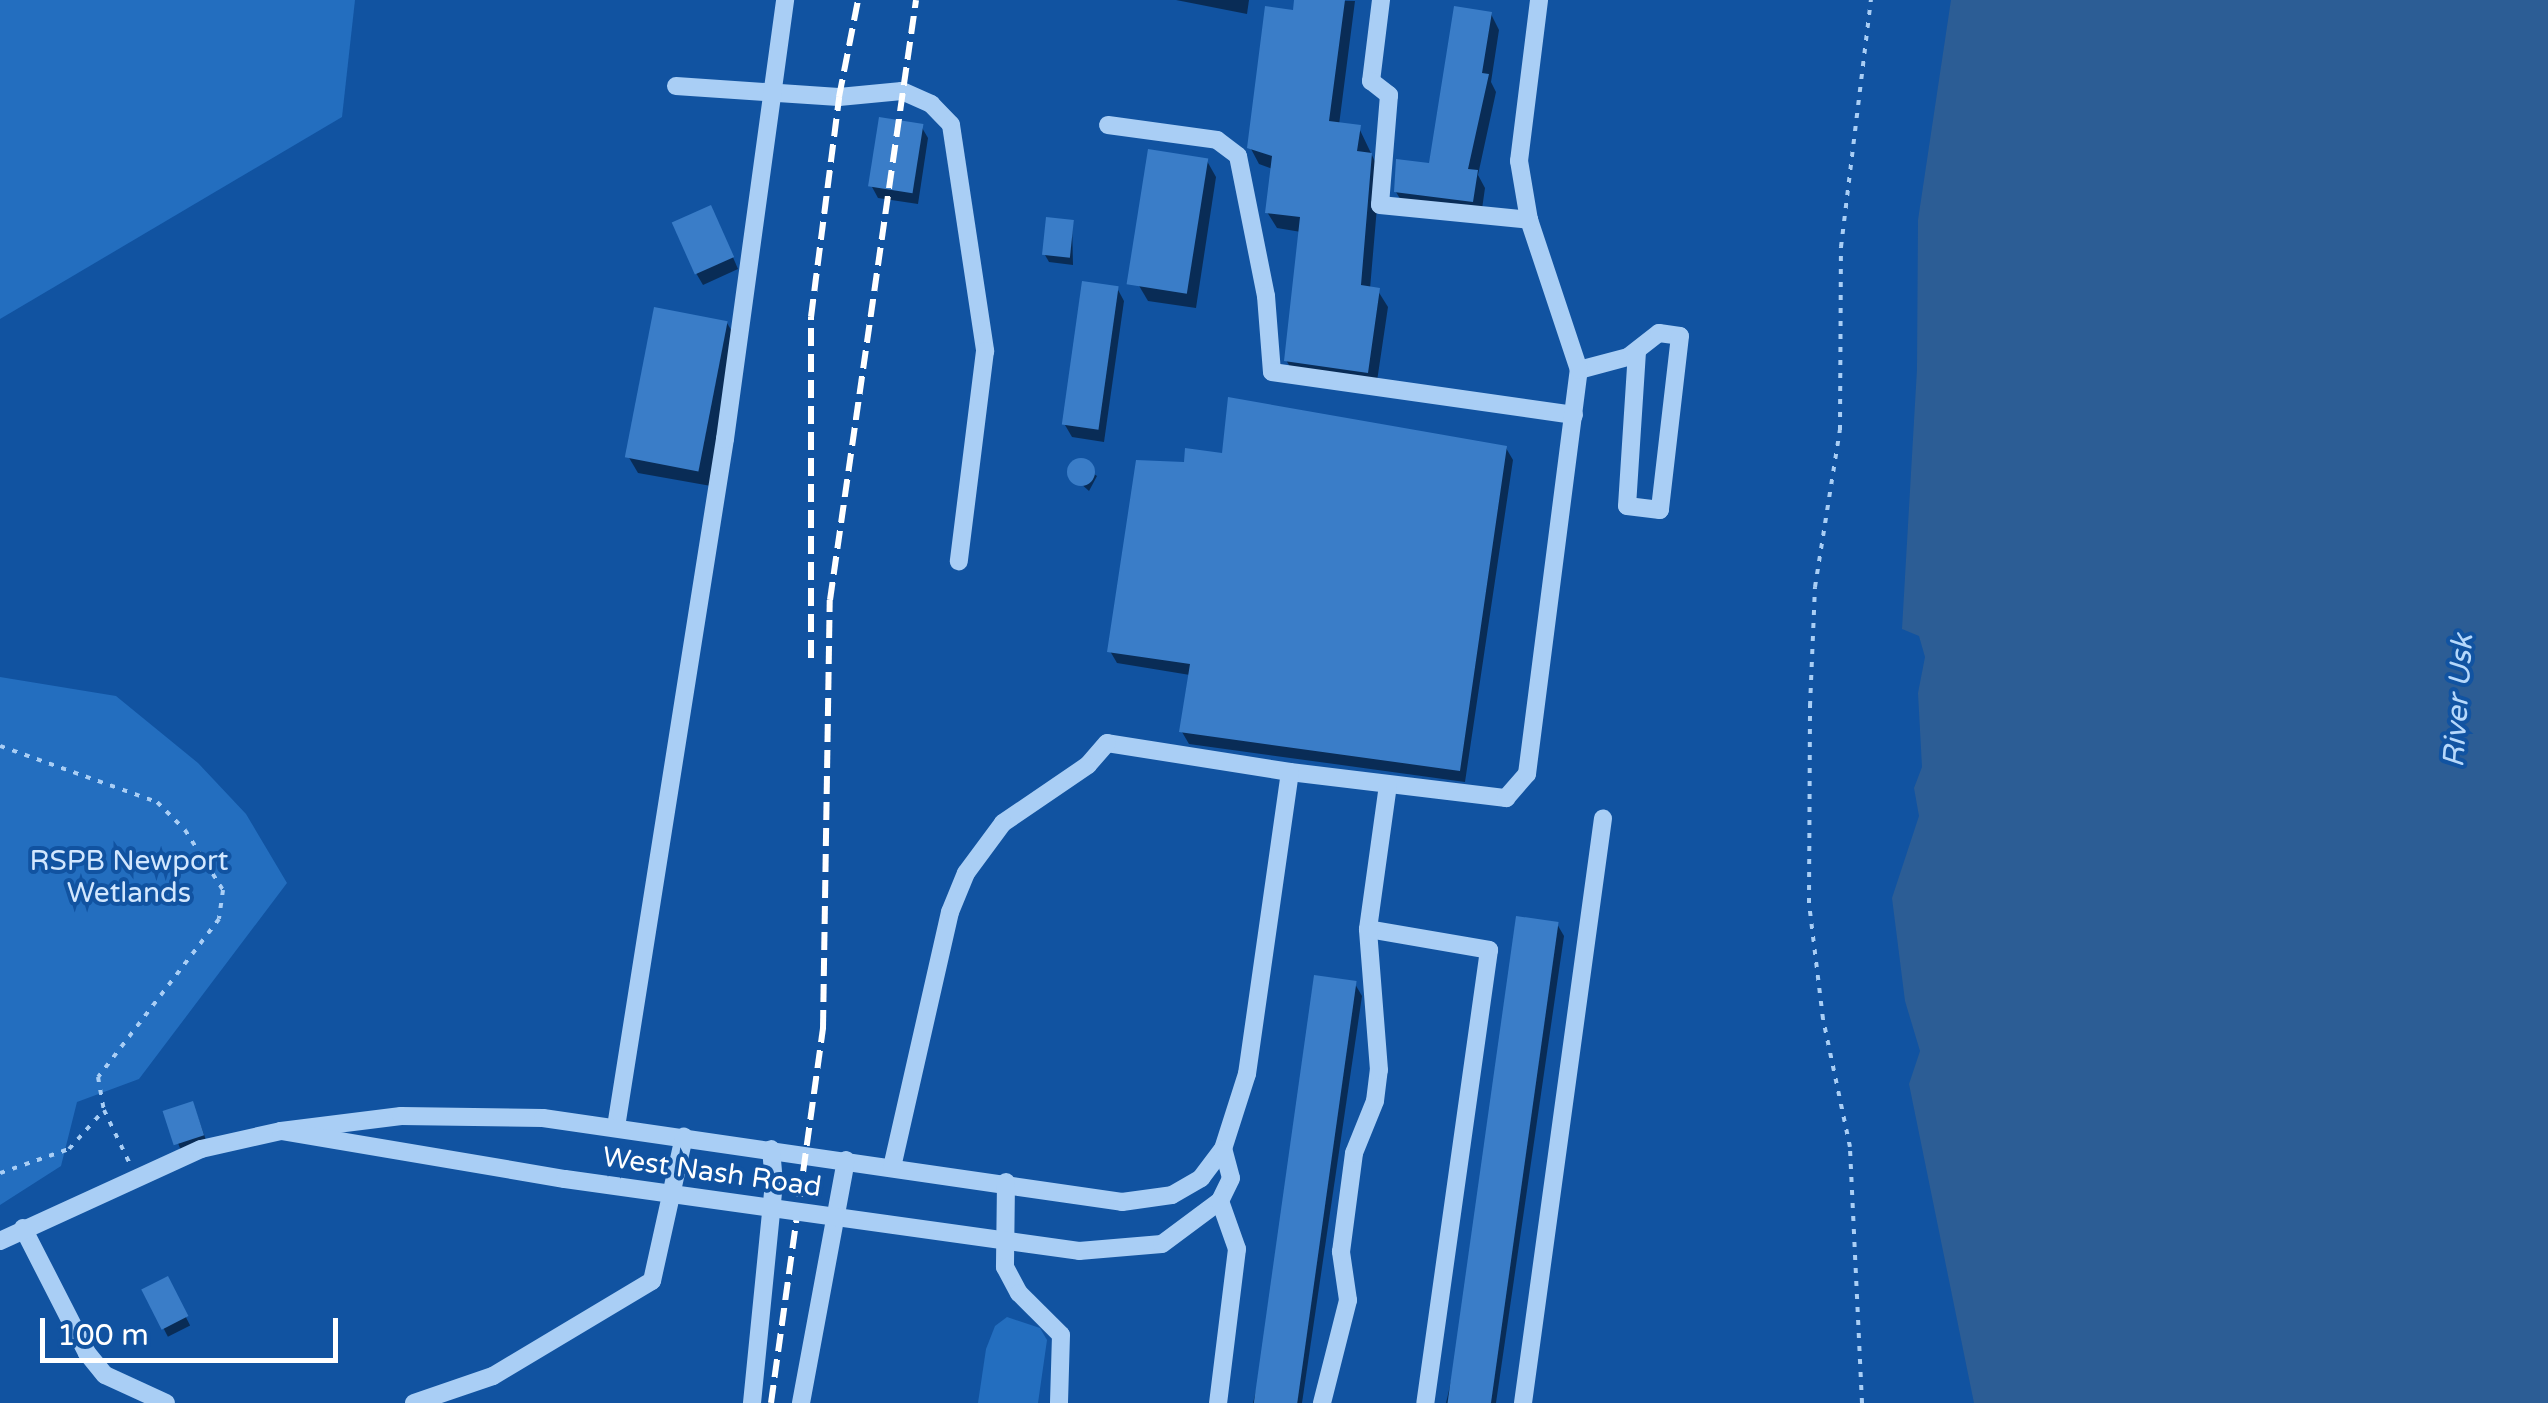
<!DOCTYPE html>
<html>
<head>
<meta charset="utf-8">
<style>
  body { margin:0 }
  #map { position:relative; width:2548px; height:1403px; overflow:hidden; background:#1153a1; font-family:"Varela Round",sans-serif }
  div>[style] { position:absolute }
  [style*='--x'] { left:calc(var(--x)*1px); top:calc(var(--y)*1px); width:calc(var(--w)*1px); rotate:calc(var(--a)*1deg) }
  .green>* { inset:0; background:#236ebf }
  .water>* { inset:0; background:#2c5d95 }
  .shadow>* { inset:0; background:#0007; transform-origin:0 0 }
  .building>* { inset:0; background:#3a7dc8; transform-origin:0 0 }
  .round { border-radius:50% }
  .path>* { height:4px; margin-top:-2px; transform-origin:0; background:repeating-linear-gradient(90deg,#a9cef5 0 5px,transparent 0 13px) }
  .minor>* { height:18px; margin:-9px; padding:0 9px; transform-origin:9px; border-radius:9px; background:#a9cef5 }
  .rail>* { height:6px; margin-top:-3px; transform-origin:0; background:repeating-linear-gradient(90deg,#fff 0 18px,transparent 0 26px) }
  .minor-bridge>* { height:18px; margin:-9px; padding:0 9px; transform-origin:9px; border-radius:9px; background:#a9cef5 }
  span { translate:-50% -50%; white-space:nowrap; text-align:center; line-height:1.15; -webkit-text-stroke:8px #1153a1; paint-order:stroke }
  .park-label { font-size:28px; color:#d2e7fe }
  .street-label { font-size:28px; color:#fff }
  .water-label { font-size:30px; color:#b6d8fb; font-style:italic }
  .scale { position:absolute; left:40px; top:1318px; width:298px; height:45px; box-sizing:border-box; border:5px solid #fff; border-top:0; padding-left:12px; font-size:30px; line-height:35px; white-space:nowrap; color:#fff; -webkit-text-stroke:8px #1153a1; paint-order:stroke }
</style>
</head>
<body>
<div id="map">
  <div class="green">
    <div style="clip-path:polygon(0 0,355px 0,342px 117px,0 319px)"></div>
    <div style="clip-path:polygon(0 677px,116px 696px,198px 763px,246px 814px,287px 883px,139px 1079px,77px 1102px,61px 1166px,0 1205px)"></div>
    <div style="clip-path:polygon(1007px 1317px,1040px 1328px,1047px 1340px,1038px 1403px,978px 1403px,986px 1349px,995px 1326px)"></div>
  </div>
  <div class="water">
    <div style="clip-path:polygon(1951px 0,2548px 0,2548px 1403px,1974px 1403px,1909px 1084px,1920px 1051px,1905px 1001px,1892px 898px,1919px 816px,1914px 788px,1922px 767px,1918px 693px,1925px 657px,1919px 636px,1902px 629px,1917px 369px,1918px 220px)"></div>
  </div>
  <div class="shadow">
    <div style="clip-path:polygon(1176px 0,1249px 0,1247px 14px)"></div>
    <div style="clip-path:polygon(1297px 0,1355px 1px,1339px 125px,1359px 128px,1380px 172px,1370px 289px,1378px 291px,1388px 307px,1376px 388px,1296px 377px,1286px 360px,1301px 232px,1277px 228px,1267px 212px,1273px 169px,1259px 164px,1250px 147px)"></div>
    <div style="clip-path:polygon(1491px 14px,1499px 30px,1491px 82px,1496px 92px,1478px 175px,1485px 188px,1481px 216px,1405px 207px,1396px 192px,1431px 166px)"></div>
    <div style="clip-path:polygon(921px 126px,928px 138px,918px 204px,878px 198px,871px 185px)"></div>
    <div style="clip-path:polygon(1150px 152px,1207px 161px,1216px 177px,1196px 308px,1148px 301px,1138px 284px)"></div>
    <div style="clip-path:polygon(717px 220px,738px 269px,703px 285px,696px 273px)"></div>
    <div style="clip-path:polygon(1072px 222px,1073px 265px,1049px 262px,1045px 255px)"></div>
    <div style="clip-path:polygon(1117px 288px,1124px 301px,1104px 442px,1072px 437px,1065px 425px)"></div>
    <div style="clip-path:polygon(727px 323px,737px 340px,711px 486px,638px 473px,628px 456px)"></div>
    <div style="clip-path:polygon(1506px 448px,1513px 460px,1465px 782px,1189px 744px,1182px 732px,1190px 675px,1117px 663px,1110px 651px,1186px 464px,1224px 456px)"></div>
    <div style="clip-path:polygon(1076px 462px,1097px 476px,1089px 491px,1070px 474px)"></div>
    <div style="clip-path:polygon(1557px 924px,1564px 936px,1496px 1403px,1446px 1403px)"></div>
    <div style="clip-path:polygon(1355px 984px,1362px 996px,1302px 1403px,1253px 1403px)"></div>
    <div style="clip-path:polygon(196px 1112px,207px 1143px,182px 1153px,166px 1113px)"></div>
    <div style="left:167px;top:1280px;width:51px;height:25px;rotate:63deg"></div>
  </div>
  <div class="building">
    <div style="clip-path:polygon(1294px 0,1345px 0,1329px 121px,1361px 125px,1357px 151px,1372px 153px,1361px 285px,1380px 288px,1368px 373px,1284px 361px,1300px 217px,1265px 213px,1272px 156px,1247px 148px,1265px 6px,1293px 10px)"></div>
    <div style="clip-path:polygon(1454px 6px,1492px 12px,1482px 73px,1489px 74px,1468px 169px,1478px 170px,1473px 202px,1394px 192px,1396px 159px,1429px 163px)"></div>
    <div style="left:879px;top:117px;width:45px;height:70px;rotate:9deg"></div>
    <div style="left:1148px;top:149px;width:61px;height:137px;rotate:9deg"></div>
    <div style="left:711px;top:205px;width:57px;height:43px;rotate:66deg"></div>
    <div style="left:1046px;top:217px;width:28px;height:38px;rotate:6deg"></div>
    <div style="left:1082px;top:281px;width:37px;height:145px;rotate:8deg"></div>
    <div style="left:654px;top:307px;width:75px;height:153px;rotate:11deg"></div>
    <div style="clip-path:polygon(1228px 397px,1507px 446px,1460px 771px,1179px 732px,1190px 664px,1107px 652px,1136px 460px,1184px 462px,1185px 448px,1222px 453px)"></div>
    <div class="round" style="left:1067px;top:458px;width:28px;height:28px"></div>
    <div style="left:1516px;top:916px;width:43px;height:492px;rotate:8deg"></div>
    <div style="left:1314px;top:975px;width:43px;height:433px;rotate:8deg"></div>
    <div style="left:193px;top:1101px;width:36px;height:32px;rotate:72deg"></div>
    <div style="left:168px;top:1276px;width:45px;height:30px;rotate:63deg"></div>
  </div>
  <div class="path">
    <div style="--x:0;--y:746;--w:167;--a:19.6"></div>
    <div style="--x:157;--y:802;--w:40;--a:45"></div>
    <div style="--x:185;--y:830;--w:71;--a:57.7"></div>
    <div style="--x:223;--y:890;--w:29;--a:98"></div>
    <div style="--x:219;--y:919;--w:199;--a:127.4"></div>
    <div style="--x:98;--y:1077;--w:34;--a:80"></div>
    <div style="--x:104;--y:1110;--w:58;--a:64.3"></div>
    <div style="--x:0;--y:1173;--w:73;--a:-19.2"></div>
    <div style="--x:69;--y:1149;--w:52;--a:-48.1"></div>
    <div style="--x:1862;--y:1403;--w:256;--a:-92.7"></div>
    <div style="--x:1850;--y:1147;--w:131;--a:-101.9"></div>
    <div style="--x:1823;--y:1019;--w:117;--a:-96.9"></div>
    <div style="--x:1809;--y:903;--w:197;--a:-89.7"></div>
    <div style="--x:1810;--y:706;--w:119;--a:-87.6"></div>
    <div style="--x:1815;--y:587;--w:159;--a:-81"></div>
    <div style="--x:1840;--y:430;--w:183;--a:-89.7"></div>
    <div style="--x:1841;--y:247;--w:249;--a:-83.1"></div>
  </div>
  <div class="minor">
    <div style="--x:1381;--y:0;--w:82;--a:97"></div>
    <div style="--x:1371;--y:81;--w:23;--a:38"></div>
    <div style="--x:1389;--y:95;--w:110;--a:94.7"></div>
    <div style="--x:1380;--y:205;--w:150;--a:5.7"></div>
    <div style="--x:676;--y:86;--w:163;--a:3.9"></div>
    <div style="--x:839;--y:97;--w:63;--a:-5.4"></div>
    <div style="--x:902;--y:91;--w:32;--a:24"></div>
    <div style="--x:931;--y:104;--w:29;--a:46"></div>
    <div style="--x:951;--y:125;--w:229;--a:81.4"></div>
    <div style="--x:985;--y:351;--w:212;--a:97.1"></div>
    <div style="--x:1108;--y:125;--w:110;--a:7.8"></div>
    <div style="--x:1217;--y:140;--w:26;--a:37"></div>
    <div style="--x:1238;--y:156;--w:143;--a:78.7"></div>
    <div style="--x:1266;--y:296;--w:76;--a:85.5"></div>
    <div style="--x:1272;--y:372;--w:305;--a:8.1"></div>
    <div style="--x:1579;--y:370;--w:51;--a:-14.9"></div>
    <div style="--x:1628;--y:357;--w:39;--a:-38"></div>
    <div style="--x:1659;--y:333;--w:21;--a:8"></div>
    <div style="--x:1680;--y:336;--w:175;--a:96.6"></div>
    <div style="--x:1660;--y:510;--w:33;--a:-173"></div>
    <div style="--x:1627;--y:506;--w:155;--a:-86.3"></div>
    <div style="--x:1290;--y:772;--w:218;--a:6.9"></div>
    <div style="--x:1506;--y:798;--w:32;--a:-49"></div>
    <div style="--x:1527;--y:774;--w:407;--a:-82.7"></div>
    <div style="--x:1579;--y:370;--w:158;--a:-108.4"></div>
    <div style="--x:1529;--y:220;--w:60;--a:-99.6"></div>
    <div style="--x:1519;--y:161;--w:162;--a:-82.9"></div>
    <div style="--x:1368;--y:929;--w:123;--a:9.8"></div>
    <div style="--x:1489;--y:950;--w:457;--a:98"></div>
    <div style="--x:616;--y:1127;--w:697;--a:-81"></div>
    <div style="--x:725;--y:439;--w:443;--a:-82.2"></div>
    <div style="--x:281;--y:1131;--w:121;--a:-7.1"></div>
    <div style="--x:401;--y:1116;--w:142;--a:0.8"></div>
    <div style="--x:543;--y:1118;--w:585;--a:8.25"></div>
    <div style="--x:1122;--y:1202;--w:50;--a:-8"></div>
    <div style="--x:1172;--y:1195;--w:34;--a:-30"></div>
    <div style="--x:1201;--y:1178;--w:36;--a:-53"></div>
    <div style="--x:1223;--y:1149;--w:79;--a:-72.3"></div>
    <div style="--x:1247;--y:1074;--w:305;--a:-81.9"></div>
    <div style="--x:1290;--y:772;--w:185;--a:-171"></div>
    <div style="--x:1107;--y:743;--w:29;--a:131"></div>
    <div style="--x:1088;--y:765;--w:103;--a:145.7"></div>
    <div style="--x:1003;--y:823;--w:62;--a:126.5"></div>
    <div style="--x:966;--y:873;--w:42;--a:112.3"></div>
    <div style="--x:950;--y:912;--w:262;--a:102.8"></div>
    <div style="--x:1006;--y:1182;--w:85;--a:90.7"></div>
    <div style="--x:1005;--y:1267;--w:30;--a:62"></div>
    <div style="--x:1019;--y:1293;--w:59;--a:45"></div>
    <div style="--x:1061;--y:1335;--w:68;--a:91.7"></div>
    <div style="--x:1220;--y:1201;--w:25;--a:-64"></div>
    <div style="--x:1231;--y:1178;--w:30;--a:-105"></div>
    <div style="--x:23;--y:1228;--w:140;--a:62.9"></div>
    <div style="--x:87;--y:1353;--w:28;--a:51"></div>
    <div style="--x:105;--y:1375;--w:67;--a:24.7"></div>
    <div style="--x:0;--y:1241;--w:221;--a:-24.6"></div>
    <div style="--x:201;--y:1149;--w:82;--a:-12.7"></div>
    <div style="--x:281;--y:1131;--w:288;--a:9.6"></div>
    <div style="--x:1079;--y:1251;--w:83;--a:-4.8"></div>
    <div style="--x:1162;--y:1244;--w:72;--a:-36.6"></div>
    <div style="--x:1220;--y:1201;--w:51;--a:70.5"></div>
    <div style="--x:1237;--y:1249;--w:155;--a:97"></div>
    <div style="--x:414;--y:1403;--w:83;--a:-18.9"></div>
    <div style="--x:493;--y:1376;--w:185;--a:-30.9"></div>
    <div style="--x:652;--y:1281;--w:148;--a:-77.5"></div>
    <div style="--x:752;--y:1403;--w:221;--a:-84.3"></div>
    <div style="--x:774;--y:1183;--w:34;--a:-95"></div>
    <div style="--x:801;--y:1403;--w:247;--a:-79.5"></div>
    <div style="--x:1322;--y:1403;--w:106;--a:-75.8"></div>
    <div style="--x:1348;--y:1300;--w:49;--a:-98.3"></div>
    <div style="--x:1341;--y:1252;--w:100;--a:-82.5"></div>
    <div style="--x:1354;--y:1153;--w:56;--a:-68"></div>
    <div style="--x:1375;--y:1101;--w:31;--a:-83"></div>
    <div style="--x:1379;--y:1070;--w:141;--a:-94.5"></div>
    <div style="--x:1368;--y:929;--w:146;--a:-82.1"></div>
    <div style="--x:1523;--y:1403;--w:590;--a:-82.21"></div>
  </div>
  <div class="rail">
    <div style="--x:811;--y:658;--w:341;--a:-90"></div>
    <div style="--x:811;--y:317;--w:222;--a:-82.7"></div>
    <div style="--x:839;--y:97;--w:99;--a:-78.9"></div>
    <div style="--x:771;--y:1403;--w:379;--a:-82.1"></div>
    <div style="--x:823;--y:1028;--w:428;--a:-89.1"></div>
    <div style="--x:830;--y:600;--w:606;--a:-81.84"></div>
  </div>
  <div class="minor-bridge">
    <div style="--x:565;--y:1179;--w:519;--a:7.97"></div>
  </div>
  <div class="park-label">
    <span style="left:129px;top:877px">RSPB Newport<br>Wetlands</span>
  </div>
  <div class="street-label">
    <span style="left:712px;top:1172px;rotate:8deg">West Nash Road</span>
  </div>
  <div class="water-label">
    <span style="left:2459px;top:701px;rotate:-86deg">River Usk</span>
  </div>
  <div class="scale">100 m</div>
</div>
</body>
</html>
